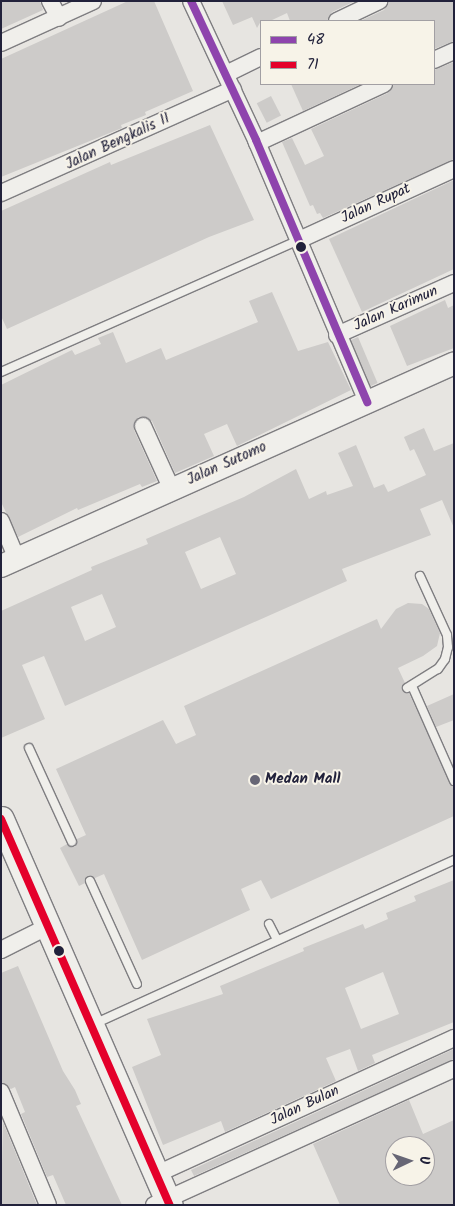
<!DOCTYPE html>
<html>
<head>
<meta charset="utf-8">
<style>
  body { margin:0 }
  #map { position:relative; width:455px; height:1206px; overflow:hidden; background:#e7e5e1; font-family:Kalam,sans-serif }
  div>[style] { position:absolute }
  [style*='--x'] { left:calc(var(--x)*1px); top:calc(var(--y)*1px); width:calc(var(--w)*1px); rotate:calc(var(--a)*1deg) }
  .building>* { inset:0; background:#cdcbc9; transform-origin:0 0 }
  .roads { filter:drop-shadow(1px 0 #7f7e81) drop-shadow(-1px 0 #7f7e81) drop-shadow(0 1px #7f7e81) drop-shadow(0 -1px #7f7e81) }
  .lane>* { height:8px; margin:-4px; padding:0 4px; transform-origin:4px; border-radius:4px; background:#f0efeb }
  .street>* { height:16px; margin:-8px; padding:0 8px; transform-origin:8px; border-radius:8px; background:#f0efeb }
  .secondary>* { height:22px; margin:-11px; padding:0 11px; transform-origin:11px; border-radius:11px; background:#f0efeb }
  .primary>* { height:25px; margin:-12.5px; padding:0 12.5px; transform-origin:12.5px; border-radius:12.5px; background:#f0efeb }
  .bus-1>* { height:8px; margin:-4px; padding:0 4px; transform-origin:4px; border-radius:4px; background:#8e44ad }
  .bus-2>* { height:8px; margin:-4px; padding:0 4px; transform-origin:4px; border-radius:4px; background:#e4002b }
  .dots>* { width:14px; height:14px; translate:-50% -50%; box-sizing:border-box; border:2px solid #f7f3e8; border-radius:50% }
  span { translate:-50% -50%; white-space:nowrap; text-align:center; line-height:1.15; -webkit-text-stroke:4px #f7f3e8; paint-order:stroke }
  .street-label { font-size:15px; color:#22223b }
  .poi-label { font-size:15px; color:#22223b; font-weight:700 }
  .left { translate:0 -50%; text-align:left }
  .frame { position:absolute; inset:0; border:2px solid #22223b; pointer-events:none }
  .legend { position:absolute; left:260px; top:20px; width:175px; height:65px; box-sizing:border-box; background:#f7f3e8; border:1px solid #a29fa3; margin:0; padding:6px 9px; list-style:none; font-size:15px; color:#22223b }
  .legend li { display:flex; align-items:center; gap:10px; height:25px }
  .legend b { width:25px; border:1px solid #a29fa3 }
  .north { position:absolute; left:385px; top:1136px; width:50px; height:50px; box-sizing:border-box; background:#f7f3e8; border:1px solid #a29fa3; border-radius:50%; rotate:87deg; font-size:14px; font-weight:700; line-height:20px; text-align:center; color:#22223b }
  .north::after { content:''; display:block; margin:auto; width:18px; height:22px; background:#676675; clip-path:polygon(50% 0,100% 100%,50% 72%,0 100%) }
</style>
</head>
<body>
<div id="map">
  <div class="building">
    <div style="clip-path:polygon(1px 1px,40px 1px,43px 10px,1px 29px)"></div>
    <div style="clip-path:polygon(128px 1px,154px 1px,193px 91px,145px 112px,146px 115px,121px 125px,122px 128px,1px 177px,1px 59px)"></div>
    <div style="clip-path:polygon(222px 1px,355px 1px,332px 12px,327px 21px,290px 21px,287px 13px,270px 21px,261px 21px,257px 28px,252px 17px,233px 25px)"></div>
    <div style="clip-path:polygon(389px 1px,454px 1px,454px 41px,434px 49px,434px 21px,360px 21px,384px 10px)"></div>
    <div style="clip-path:polygon(454px 62px,454px 159px,323px 218px,320px 213px,317px 214px,313px 205px,310px 206px,282px 142px,292px 138px,305px 165px,324px 156px,311px 129px,388px 93px,394px 84px,434px 84px,434px 70px)"></div>
    <div style="clip-path:polygon(291px 84px,361px 84px,303px 111px)"></div>
    <div style="left:271px;top:96px;width:22px;height:16px;rotate:63deg"></div>
    <div style="clip-path:polygon(210px 125px,254px 220px,209px 237px,7px 329px,1px 316px,1px 211px,110px 162px,111px 165px)"></div>
    <div style="clip-path:polygon(454px 180px,454px 269px,362px 312px,329px 239px)"></div>
    <div style="clip-path:polygon(272px 292px,298px 351px,328px 342px,351px 390px,237px 446px,227px 424px,204px 434px,214px 456px,175px 473px,152px 421px,139px 417px,135px 421px,134px 430px,157px 481px,142px 487px,140px 484px,78px 510px,77px 508px,18px 537px,1px 502px,1px 385px,72px 350px,75px 355px,101px 344px,98px 338px,113px 332px,126px 363px,161px 348px,166px 360px,258px 322px,249px 301px)"></div>
    <div style="clip-path:polygon(445px 300px,448px 308px,454px 305px,454px 348px,407px 366px,390px 326px)"></div>
    <div style="left:358px;top:337px;width:50px;height:8px;rotate:67deg"></div>
    <div style="clip-path:polygon(evenodd,424px 428px,434px 451px,454px 443px,454px 528px,442px 500px,420px 509px,431px 535px,342px 569px,347px 581px,65px 706px,44px 656px,22px 665px,45px 719px,1px 738px,1px 611px,92px 570px,91px 567px,148px 544px,146px 539px,244px 497px,296px 469px,309px 499px,326px 491px,327px 495px,353px 486px,338px 453px,356px 445px,374px 488px,384px 484px,388px 492px,426px 475px,414px 449px,410px 451px,404px 437px,424px 428px,220px 537px,236px 574px,201px 589px,185px 552px,220px 537px,424px 428px,102px 594px,116px 627px,85px 641px,71px 607px,102px 594px)"></div>
    <div style="clip-path:polygon(408px 603px,422px 604px,429px 609px,440px 633px,437px 646px,423px 656px,398px 668px,405px 683px,402px 690px,409px 693px,454px 790px,454px 816px,271px 899px,261px 880px,241px 889px,250px 910px,142px 960px,104px 874px,95px 878px,87px 876px,85px 883px,79px 886px,60px 848px,67px 844px,75px 847px,77px 839px,86px 835px,56px 769px,163px 720px,176px 744px,196px 735px,184px 706px,377px 619px,381px 629px,396px 609px)"></div>
    <div style="clip-path:polygon(454px 694px,454px 720px,436px 727px,427px 706px)"></div>
    <div style="clip-path:polygon(evenodd,454px 880px,454px 1022px,372px 1055px,375px 1063px,358px 1071px,350px 1049px,326px 1058px,336px 1081px,225px 1132px,221px 1121px,163px 1145px,132px 1067px,161px 1055px,147px 1019px,223px 994px,220px 986px,304px 951px,303px 948px,363px 924px,365px 929px,388px 919px,386px 913px,416px 901px,414px 896px,454px 880px,383px 972px,399px 1014px,361px 1029px,345px 988px,383px 972px)"></div>
    <div style="clip-path:polygon(18px 966px,63px 1071px,75px 1090px,81px 1104px,76px 1106px,122px 1205px,66px 1205px,53px 1175px,47px 1177px,21px 1114px,25px 1112px,15px 1087px,11px 1089px,1px 1082px,1px 973px)"></div>
    <div style="clip-path:polygon(454px 1049px,454px 1059px,194px 1176px,191px 1170px)"></div>
    <div style="clip-path:polygon(evenodd,409px 1100px,423px 1134px,454px 1120px,454px 1205px,340px 1205px,313px 1144px,409px 1100px,395px 1146px,425px 1146px,425px 1176px,395px 1176px,395px 1146px)"></div>
    <div style="clip-path:polygon(3px 1122px,37px 1205px,1px 1205px)"></div>
  </div>
  <div class="roads">
    <div class="lane">
      <div style="--x:1;--y:372;--w:326;--a:-23.9"></div>
      <div style="--x:412;--y:686;--w:104;--a:66.1"></div>
      <div style="--x:407;--y:688;--w:36;--a:-32"></div>
      <div style="--x:438;--y:669;--w:12;--a:-55"></div>
      <div style="--x:445;--y:659;--w:12;--a:-76"></div>
      <div style="--x:448;--y:647;--w:12;--a:-95"></div>
      <div style="--x:447;--y:635;--w:65;--a:-114.6"></div>
      <div style="--x:29;--y:748;--w:103;--a:65.4"></div>
      <div style="--x:90;--y:881;--w:113;--a:65.5"></div>
      <div style="--x:269;--y:924;--w:18;--a:63"></div>
      <div style="--x:94;--y:1024;--w:396;--a:-24.5"></div>
    </div>
    <div class="street">
      <div style="--x:50;--y:1;--w:19;--a:62"></div>
      <div style="--x:191;--y:1;--w:153;--a:64.9"></div>
      <div style="--x:256;--y:140;--w:285;--a:67"></div>
      <div style="--x:337;--y:21;--w:47;--a:-25.5"></div>
      <div style="--x:1;--y:43;--w:101;--a:-24.5"></div>
      <div style="--x:434;--y:60;--w:22;--a:-24"></div>
      <div style="--x:226;--y:74;--w:39;--a:-26"></div>
      <div style="--x:257;--y:143;--w:140;--a:-24.9"></div>
      <div style="--x:1;--y:193;--w:254;--a:-24.1"></div>
      <div style="--x:299;--y:240;--w:170;--a:-24.6"></div>
      <div style="--x:337;--y:335;--w:128;--a:-24"></div>
      <div style="--x:143;--y:426;--w:70;--a:65.6"></div>
      <div style="--x:1;--y:521;--w:41;--a:67.2"></div>
      <div style="--x:1;--y:950;--w:51;--a:-26.6"></div>
      <div style="--x:1;--y:1092;--w:122;--a:67.4"></div>
      <div style="--x:157;--y:1174;--w:327;--a:-24.6"></div>
      <div style="--x:154;--y:1205;--w:329;--a:-24.4"></div>
    </div>
    <div class="secondary">
      <div style="--x:1;--y:566;--w:496;--a:-24.1"></div>
    </div>
    <div class="primary">
      <div style="--x:1;--y:819;--w:421;--a:66.4"></div>
    </div>
  </div>
  <div class="bus-1">
    <div style="--x:191;--y:1;--w:153;--a:64.9"></div>
    <div style="--x:256;--y:140;--w:285;--a:67"></div>
  </div>
  <div class="bus-2">
    <div style="--x:1;--y:819;--w:421;--a:66.4"></div>
  </div>
  <div class="dots">
    <div style="left:301px;top:247px;background:#22223b"></div>
    <div style="left:255px;top:780px;background:#676675"></div>
    <div style="left:59px;top:951px;background:#22223b"></div>
  </div>
  <div class="street-label">
    <span style="left:118px;top:142px;rotate:-25deg">Jalan Bengkalis II</span>
    <span style="left:376px;top:204px;rotate:-25deg">Jalan Rupat</span>
    <span style="left:396px;top:309px;rotate:-24deg">Jalan Karimun</span>
    <span style="left:227px;top:464px;rotate:-24deg">Jalan Sutomo</span>
    <span style="left:305px;top:1106px;rotate:-25deg">Jalan Bulan</span>
  </div>
  <div class="poi-label">
    <span class="left" style="left:265px;top:780px">Medan Mall</span>
  </div>
  <div class="frame"></div>
  <ul class="legend">
  <li><b style="height:6px;background:#8e44ad"></b>48</li>
  <li><b style="height:6px;background:#e4002b"></b>71</li>
  </ul>
  <div class="north">U</div>
</div>
</body>
</html>
